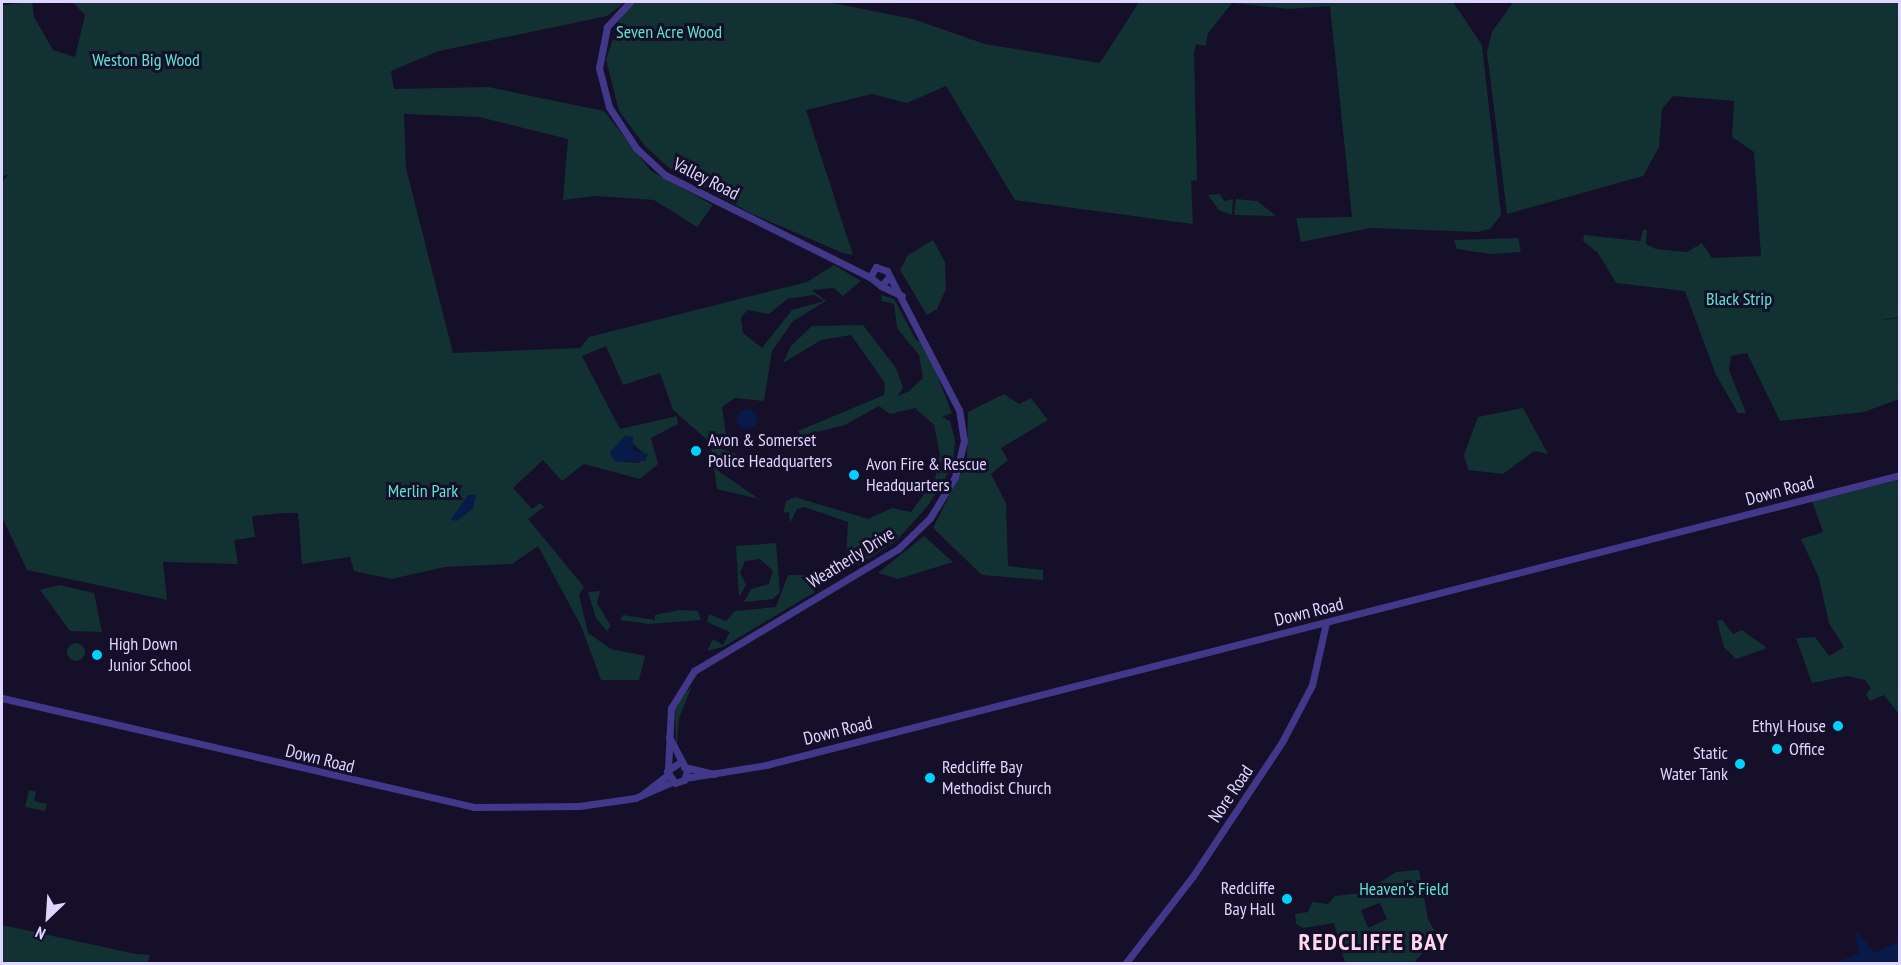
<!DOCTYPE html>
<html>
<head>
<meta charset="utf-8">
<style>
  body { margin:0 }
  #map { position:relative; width:1901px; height:965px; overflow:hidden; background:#150f29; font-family:"PT Sans Narrow",sans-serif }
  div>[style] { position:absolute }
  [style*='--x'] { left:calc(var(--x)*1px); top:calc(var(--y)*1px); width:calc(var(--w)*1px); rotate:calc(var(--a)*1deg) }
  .green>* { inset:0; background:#113133 }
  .round { border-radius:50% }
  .water>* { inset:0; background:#081a49 }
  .minor>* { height:7px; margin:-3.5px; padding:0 3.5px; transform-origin:3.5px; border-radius:3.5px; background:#42388a }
  .dots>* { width:16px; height:16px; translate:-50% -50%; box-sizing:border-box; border:3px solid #150f29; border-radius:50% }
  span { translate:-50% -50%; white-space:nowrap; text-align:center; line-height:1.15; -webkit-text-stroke:6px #150f29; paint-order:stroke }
  .park-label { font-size:18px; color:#5ce5cf }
  .street-label { font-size:18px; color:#dfd6ff }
  .poi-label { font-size:18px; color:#dfd6ff }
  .left { translate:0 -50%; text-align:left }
  .right { translate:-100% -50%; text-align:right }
  .district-label { font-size:24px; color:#ffd8ee; font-weight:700; letter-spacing:1.5px }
  .frame { position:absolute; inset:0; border:3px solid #dfd6ff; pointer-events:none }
  .north { position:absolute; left:18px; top:887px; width:60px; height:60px; -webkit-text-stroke:4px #150f29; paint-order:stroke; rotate:205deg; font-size:16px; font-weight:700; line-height:24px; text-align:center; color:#dfd6ff }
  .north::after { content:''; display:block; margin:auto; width:21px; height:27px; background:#dfd6ff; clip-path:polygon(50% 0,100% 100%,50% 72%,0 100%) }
</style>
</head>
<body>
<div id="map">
  <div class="green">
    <div style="clip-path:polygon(evenodd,32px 2px,34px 17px,53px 50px,75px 57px,85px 15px,72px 2px,625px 2px,607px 16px,439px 51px,391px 71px,394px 89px,488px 87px,604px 111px,651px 171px,713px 205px,697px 227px,654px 200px,596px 196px,563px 200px,568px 139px,479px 117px,404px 114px,406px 168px,453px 353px,580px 348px,589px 337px,807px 282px,834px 265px,861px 281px,843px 296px,834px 288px,812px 290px,826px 301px,793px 321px,772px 351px,764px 401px,735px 398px,722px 407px,728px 448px,712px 444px,673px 410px,660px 373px,623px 385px,606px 346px,582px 356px,620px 429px,677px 416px,678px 424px,651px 438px,658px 464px,640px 479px,584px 464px,562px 481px,543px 460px,513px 488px,532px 509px,540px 503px,544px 507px,528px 519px,584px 587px,579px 595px,588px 633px,611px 649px,645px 656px,639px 680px,601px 680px,581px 626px,538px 546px,512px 564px,445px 567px,391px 579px,354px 571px,350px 557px,302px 564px,298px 513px,285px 513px,252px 516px,255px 537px,234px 540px,238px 564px,163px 562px,167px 600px,27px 570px,2px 517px,2px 182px,8px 175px,2px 176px,2px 5px,32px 2px,814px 295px,824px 301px,792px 310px,762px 348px,743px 333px,741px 318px,747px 310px,769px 314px,787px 299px,814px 295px,32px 2px,625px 436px,643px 453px,639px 463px,615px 461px,610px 453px,625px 436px)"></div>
    <div style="clip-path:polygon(636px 2px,828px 2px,913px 19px,985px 44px,1100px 63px,1139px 2px,1453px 2px,1482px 45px,1501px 215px,1490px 229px,1477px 232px,1370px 228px,1301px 242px,1296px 218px,1352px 217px,1330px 6px,1289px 9px,1232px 3px,1208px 33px,1206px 46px,1196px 44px,1194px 54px,1197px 180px,1191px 181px,1193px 224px,1015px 200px,946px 86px,907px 103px,872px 94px,806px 110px,853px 255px,843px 253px,750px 213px,668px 167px,645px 146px,619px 111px,606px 60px,622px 12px)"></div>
    <div style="clip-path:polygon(1513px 2px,1899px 2px,1899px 317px,1876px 321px,1899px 318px,1899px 399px,1864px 412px,1780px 421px,1747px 353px,1731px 356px,1729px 370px,1746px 413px,1738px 413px,1716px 375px,1685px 291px,1616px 283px,1598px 253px,1583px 241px,1584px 235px,1640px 241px,1643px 230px,1647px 230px,1646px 244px,1656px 249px,1687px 252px,1702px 243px,1712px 258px,1761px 256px,1754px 152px,1732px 137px,1734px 101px,1673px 96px,1662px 109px,1659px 147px,1643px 176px,1507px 214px,1487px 52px,1492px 32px)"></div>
    <div style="clip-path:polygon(1220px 194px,1224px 201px,1233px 199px,1232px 215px,1219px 210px,1208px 195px)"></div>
    <div style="clip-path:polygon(1236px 199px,1257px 201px,1276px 216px,1234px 215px)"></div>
    <div style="clip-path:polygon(1518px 238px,1521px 252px,1490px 254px,1457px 249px,1454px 240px)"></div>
    <div style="clip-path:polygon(933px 240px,945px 262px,946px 289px,937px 309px,927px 315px,900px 270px,908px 255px)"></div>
    <div style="clip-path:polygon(881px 295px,894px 299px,916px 340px,925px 344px,952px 413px,942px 417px,950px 421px,955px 440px,953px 465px,927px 507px,896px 541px,859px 565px,846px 561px,848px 522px,804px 507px,797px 509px,790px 523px,789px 512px,783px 513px,786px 501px,795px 497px,868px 519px,892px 508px,911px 512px,935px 479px,940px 455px,934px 425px,915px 408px,890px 414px,879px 406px,845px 425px,801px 436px,798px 431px,884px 395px,885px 383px,851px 335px,821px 340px,783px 363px,791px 346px,812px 326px,863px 325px,896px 368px,903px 387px,898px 396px,909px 391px,923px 378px,919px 355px,897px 328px,894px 304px,882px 301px)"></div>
    <div style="clip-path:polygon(1004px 394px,1019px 404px,1031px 398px,1048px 420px,1001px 448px,1008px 460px,991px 474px,1006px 503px,1008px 566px,1043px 570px,1043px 580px,982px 575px,933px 528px,967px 460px,968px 412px)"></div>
    <div style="clip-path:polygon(1523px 408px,1548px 454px,1534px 451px,1503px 474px,1468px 470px,1464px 455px,1478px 417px)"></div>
    <div style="clip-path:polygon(711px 446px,737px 454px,736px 458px,733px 454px,724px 457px,726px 463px,717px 470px,759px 499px,717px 489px)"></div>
    <div style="clip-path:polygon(1899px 480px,1899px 714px,1884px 695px,1870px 701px,1866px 694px,1871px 688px,1865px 680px,1847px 676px,1812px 683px,1796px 638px,1815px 637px,1829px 656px,1844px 647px,1829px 623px,1819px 578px,1801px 539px,1823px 532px,1812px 501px)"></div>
    <div style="clip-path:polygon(924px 536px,953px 562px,898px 579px,878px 573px)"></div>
    <div style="clip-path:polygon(776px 543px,780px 592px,773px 599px,744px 602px,751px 589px,769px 584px,773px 571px,760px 559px,745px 561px,740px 573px,746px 585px,739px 597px,736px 546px)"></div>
    <div style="clip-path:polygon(788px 575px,807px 575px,815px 592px,723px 647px,707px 651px,713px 639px,723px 645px,730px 632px,707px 622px,709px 614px,726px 621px,735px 611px,776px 607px)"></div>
    <div style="clip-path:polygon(59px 585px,94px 593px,102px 632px,70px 631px,40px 590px)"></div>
    <div style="clip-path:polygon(600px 591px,597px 603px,611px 626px,607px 631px,596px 618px,588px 592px)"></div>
    <div style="clip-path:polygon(680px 610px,698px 611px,701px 620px,649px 624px,620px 620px,623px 615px,655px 620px,655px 615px)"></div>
    <div style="clip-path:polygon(1722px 620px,1733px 634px,1742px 630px,1767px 648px,1736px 659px,1724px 647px,1717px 621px)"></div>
    <div class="round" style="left:67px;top:643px;width:18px;height:18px"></div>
    <div style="clip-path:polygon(692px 686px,679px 718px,676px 751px,675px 704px)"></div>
    <div style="clip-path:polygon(29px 790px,36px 792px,34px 801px,47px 804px,45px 811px,25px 807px)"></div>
    <div style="clip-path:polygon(evenodd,1419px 870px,1428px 919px,1437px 935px,1414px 963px,1345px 963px,1334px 923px,1303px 928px,1296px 924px,1295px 914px,1308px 912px,1312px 902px,1328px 904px,1335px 896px,1363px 893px,1396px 872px,1419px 870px,1380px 903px,1387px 919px,1368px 928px,1361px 910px,1380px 903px)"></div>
    <div style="clip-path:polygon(2px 925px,136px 954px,150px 955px,148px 963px,2px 963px)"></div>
  </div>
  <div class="water">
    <div class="round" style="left:737px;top:409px;width:20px;height:20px"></div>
    <div style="clip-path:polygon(625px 436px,633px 437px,633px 450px,648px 454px,645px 461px,615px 461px,610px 452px)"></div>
    <div style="clip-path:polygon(468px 495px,476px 495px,473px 508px,457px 521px,451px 520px)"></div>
    <div style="clip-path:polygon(1855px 930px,1875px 953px,1899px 942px,1899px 963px,1833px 963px,1859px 954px)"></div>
  </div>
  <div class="minor">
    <div style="--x:630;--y:2;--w:34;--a:133"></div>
    <div style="--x:607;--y:27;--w:42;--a:101"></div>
    <div style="--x:599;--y:68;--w:40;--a:75.6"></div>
    <div style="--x:609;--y:107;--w:49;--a:56.6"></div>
    <div style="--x:636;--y:148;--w:40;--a:43"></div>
    <div style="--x:665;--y:175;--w:229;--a:26.5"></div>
    <div style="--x:881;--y:286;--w:23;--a:25"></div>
    <div style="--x:2;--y:698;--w:484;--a:13"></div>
    <div style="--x:474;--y:807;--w:105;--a:-0.5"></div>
    <div style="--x:579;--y:806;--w:57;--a:-8.1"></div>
    <div style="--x:635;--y:798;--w:40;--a:-23.4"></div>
    <div style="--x:669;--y:737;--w:38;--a:62"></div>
    <div style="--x:687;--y:771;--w:9;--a:108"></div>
    <div style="--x:684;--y:780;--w:9;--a:162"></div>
    <div style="--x:675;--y:783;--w:14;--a:-124"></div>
    <div style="--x:667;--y:771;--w:14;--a:-34"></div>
    <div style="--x:684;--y:767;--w:31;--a:13"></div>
    <div style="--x:668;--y:769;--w:61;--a:-87.2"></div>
    <div style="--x:671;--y:708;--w:44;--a:-58.1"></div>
    <div style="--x:694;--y:671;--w:238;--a:-30.9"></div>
    <div style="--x:898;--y:549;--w:45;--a:-44.1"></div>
    <div style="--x:930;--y:518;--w:48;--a:-58.6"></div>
    <div style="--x:955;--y:477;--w:37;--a:-76"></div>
    <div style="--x:964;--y:441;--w:31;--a:-99"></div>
    <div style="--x:959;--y:410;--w:157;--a:-117.4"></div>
    <div style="--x:887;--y:271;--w:12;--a:-160"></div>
    <div style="--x:876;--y:267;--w:12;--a:121"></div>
    <div style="--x:870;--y:277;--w:14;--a:39"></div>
    <div style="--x:881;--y:286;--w:12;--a:-48"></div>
    <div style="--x:685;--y:778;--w:82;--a:-9.1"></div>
    <div style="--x:766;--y:765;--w:1170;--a:-14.34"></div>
    <div style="--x:643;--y:794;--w:31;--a:-38"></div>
    <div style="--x:1125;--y:964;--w:111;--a:-52.3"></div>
    <div style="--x:1193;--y:876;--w:161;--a:-56.4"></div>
    <div style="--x:1282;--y:742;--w:64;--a:-62.2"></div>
    <div style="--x:1312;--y:685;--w:64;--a:-77.3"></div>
  </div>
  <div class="dots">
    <div style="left:696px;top:451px;background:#02d0ff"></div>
    <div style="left:854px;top:475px;background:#02d0ff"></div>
    <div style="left:97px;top:655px;background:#02d0ff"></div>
    <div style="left:1838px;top:726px;background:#02d0ff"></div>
    <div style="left:1777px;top:749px;background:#02d0ff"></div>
    <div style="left:1740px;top:764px;background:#02d0ff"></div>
    <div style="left:930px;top:778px;background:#02d0ff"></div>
    <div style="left:1287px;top:899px;background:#02d0ff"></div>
  </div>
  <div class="park-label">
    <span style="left:669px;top:32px">Seven Acre Wood</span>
    <span style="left:146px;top:60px">Weston Big Wood</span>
    <span style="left:1739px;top:299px">Black Strip</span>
    <span style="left:423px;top:491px">Merlin Park</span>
    <span style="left:1404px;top:889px">Heaven's Field</span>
  </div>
  <div class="street-label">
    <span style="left:706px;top:179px;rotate:27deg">Valley Road</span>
    <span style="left:1780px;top:491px;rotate:-15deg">Down Road</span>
    <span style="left:851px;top:558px;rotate:-32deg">Weatherly Drive</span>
    <span style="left:1309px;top:612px;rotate:-14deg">Down Road</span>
    <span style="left:838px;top:731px;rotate:-14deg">Down Road</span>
    <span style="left:320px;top:759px;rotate:14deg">Down Road</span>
    <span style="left:1231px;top:794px;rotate:-56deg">Nore Road</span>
  </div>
  <div class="poi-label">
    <span class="left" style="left:708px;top:451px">Avon &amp; Somerset<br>Police Headquarters</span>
    <span class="left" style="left:866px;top:475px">Avon Fire &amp; Rescue<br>Headquarters</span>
    <span class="left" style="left:109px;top:655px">High Down<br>Junior School</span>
    <span class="right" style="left:1826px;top:726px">Ethyl House</span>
    <span class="left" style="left:1789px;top:749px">Office</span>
    <span class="right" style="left:1728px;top:764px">Static<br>Water Tank</span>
    <span class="left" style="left:942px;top:778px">Redcliffe Bay<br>Methodist Church</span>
    <span class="right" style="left:1275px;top:899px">Redcliffe<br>Bay Hall</span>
  </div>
  <div class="district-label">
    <span style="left:1374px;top:942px">REDCLIFFE BAY</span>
  </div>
  <div class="frame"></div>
  <div class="north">N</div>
</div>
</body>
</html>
